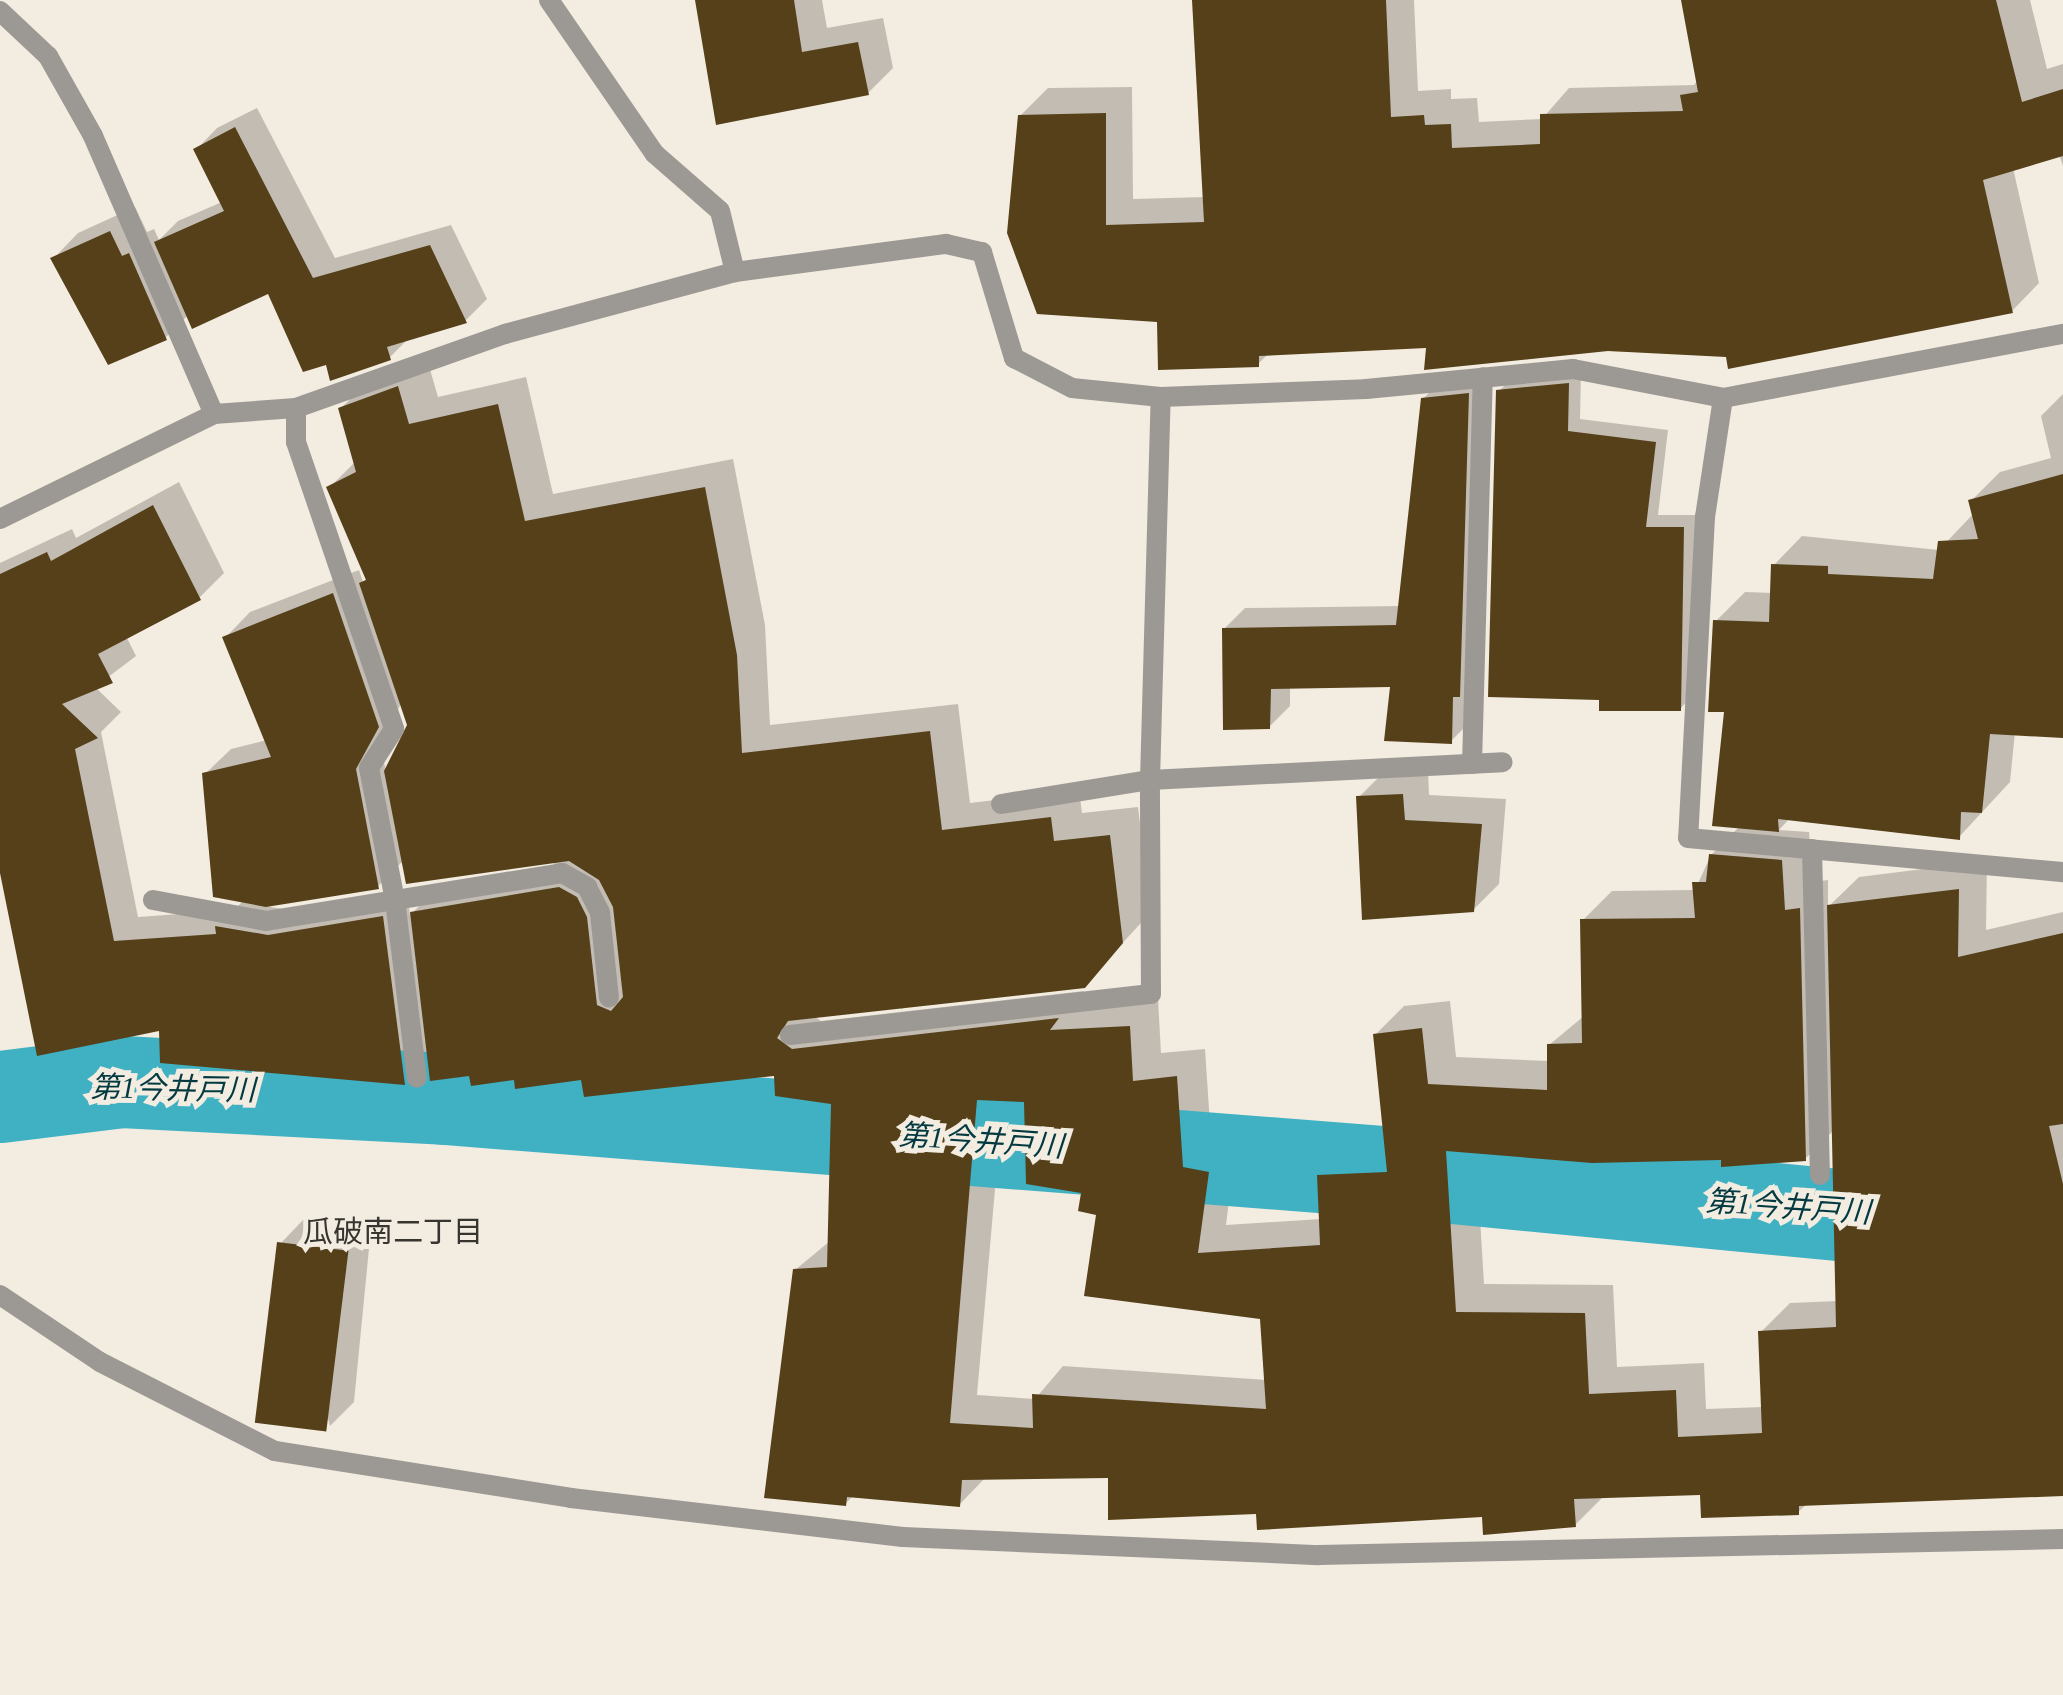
<!DOCTYPE html>
<html>
<head>
<meta charset="utf-8">
<style>
  body { margin:0 }
  #map { position:relative; width:2063px; height:1695px; overflow:hidden; background:#f3ece0; font-family:"Times New Roman","Noto Sans JP",serif }
  div>[style] { position:absolute }
  [style*='--x'] { left:calc(var(--x)*1px); top:calc(var(--y)*1px); width:calc(var(--w)*1px); rotate:calc(var(--a)*1deg) }
  .shadow>* { inset:0; background:#0003 }
  .river>* { height:92px; margin:-46px; padding:0 46px; transform-origin:46px; border-radius:46px; background:#3fb1c3 }
  .building>* { inset:0; background:#554019; transform-origin:0 0 }
  .lane>* { height:20px; margin:-10px; padding:0 10px; transform-origin:10px; border-radius:10px; background:#9c9894 }
  .street>* { height:20px; margin:-10px; padding:0 10px; transform-origin:10px; border-radius:10px; background:#9c9894 }
  span { translate:-50% -50%; white-space:nowrap; text-align:center; line-height:1.15; -webkit-text-stroke:10px #f3ece0; paint-order:stroke }
  .water-label { font-size:30px; color:#033941; font-style:italic }
  .neighbourhood-label { font-size:30px; color:#373530 }
</style>
</head>
<body>
<div id="map">
  <div class="shadow">
    <div style="clip-path:polygon(697px 0,822px 0,827px 28px,883px 18px,893px 68px,868px 93px)"></div>
    <div style="clip-path:polygon(1195px 0,1414px 0,1418px 91px,1451px 89px,1451px 99px,1477px 98px,1479px 122px,1542px 119px,1569px 88px,1694px 85px,1698px 80px,1683px 0,2030px 0,2047px 69px,2063px 64px,2063px 166px,2059px 154px,2013px 168px,2039px 283px,2012px 311px,1728px 355px,1429px 345px,1269px 353px,1258px 364px,1159px 319px,1020px 116px,1048px 88px,1132px 87px,1133px 199px,1205px 197px)"></div>
    <div style="clip-path:polygon(257px 108px,335px 258px,451px 225px,487px 299px,466px 320px,409px 338px,389px 358px,328px 362px,269px 290px,188px 315px,165px 338px,53px 259px,78px 233px,135px 207px,147px 232px,154px 229px,159px 240px,178px 221px,222px 202px,196px 150px,217px 128px)"></div>
    <div style="clip-path:polygon(evenodd,427px 359px,438px 397px,526px 377px,553px 494px,733px 459px,765px 625px,770px 725px,958px 704px,970px 803px,1079px 790px,1082px 813px,1138px 807px,1151px 912px,1084px 985px,814px 1016px,821px 1021px,1084px 991px,1074px 1002px,1158px 999px,1161px 1053px,1205px 1049px,1211px 1139px,1236px 1143px,1226px 1225px,1321px 1219px,1319px 1176px,1348px 1147px,1387px 1145px,1375px 1035px,1404px 1006px,1450px 1001px,1456px 1057px,1549px 1061px,1549px 1045px,1584px 1016px,1583px 920px,1612px 891px,1695px 890px,1711px 855px,1740px 826px,1716px 621px,1745px 592px,1773px 593px,1774px 565px,1802px 536px,1939px 550px,1974px 513px,1971px 501px,2000px 472px,2051px 458px,2041px 416px,2063px 394px,2063px 735px,2015px 732px,2010px 782px,1959px 837px,1790px 818px,1779px 830px,1809px 832px,1813px 882px,1828px 880px,1828px 907px,1859px 877px,1987px 861px,1986px 930px,2063px 912px,2063px 1494px,1808px 1503px,1798px 1512px,1702px 1492px,1605px 1495px,1575px 1525px,1484px 1514px,1258px 1511px,1110px 1475px,986px 1477px,959px 1505px,854px 1495px,845px 1504px,795px 1270px,830px 1241px,834px 1102px,776px 1074px,516px 1077px,471px 1073px,430px 1057px,404px 1082px,161px 1028px,0 860px,0 563px,72px 529px,76px 538px,179px 482px,224px 573px,199px 598px,126px 636px,136px 656px,95px 687px,121px 712px,101px 732px,138px 917px,234px 910px,244px 900px,205px 774px,231px 749px,267px 740px,225px 638px,250px 612px,359px 570px,363px 582px,368px 578px,329px 488px,356px 461px,341px 408px,370px 380px,427px 359px,402px 702px,410px 726px,386px 772px,380px 742px,402px 702px,427px 359px,404px 860px,554px 861px,554px 865px,442px 884px,410px 915px,407px 892px,295px 911px,265px 906px,378px 886px,404px 860px,427px 359px,1003px 1098px,1027px 1099px,1099px 1213px,1263px 1317px,1267px 1380px,1063px 1366px,1035px 1399px,977px 1395px,1003px 1098px,427px 359px,1835px 1129px,1838px 1301px,1790px 1303px,1761px 1332px,1763px 1407px,1706px 1409px,1704px 1363px,1617px 1367px,1613px 1285px,1484px 1284px,1476px 1151px,1805px 1159px,1835px 1129px)"></div>
    <div style="clip-path:polygon(1581px 371px,1580px 419px,1668px 430px,1658px 515px,1696px 515px,1693px 695px,1680px 709px,1499px 391px,1512px 378px)"></div>
    <div style="clip-path:polygon(1488px 374px,1471px 721px,1451px 741px,1393px 684px,1290px 686px,1290px 706px,1269px 727px,1224px 629px,1245px 608px,1401px 606px,1423px 399px,1444px 378px)"></div>
    <div style="clip-path:polygon(1428px 770px,1429px 795px,1506px 799px,1499px 884px,1473px 910px,1359px 797px,1384px 772px)"></div>
    <div style="clip-path:polygon(304px 1219px,371px 1228px,354px 1402px,330px 1426px,280px 1244px)"></div>
  </div>
  <div class="river">
    <div style="--x:0;--y:1097;--w:123;--a:-7"></div>
    <div style="--x:122;--y:1082;--w:323;--a:3"></div>
    <div style="--x:445;--y:1099;--w:980;--a:4.45"></div>
    <div style="--x:1422;--y:1175;--w:426;--a:5.5"></div>
    <div style="--x:1846;--y:1216;--w:112;--a:-2.6"></div>
  </div>
  <div class="building">
    <div style="clip-path:polygon(695px 0,794px 0,802px 52px,858px 42px,869px 95px,716px 125px)"></div>
    <div style="clip-path:polygon(1192px 0,1386px 0,1391px 117px,1424px 115px,1425px 125px,1451px 124px,1452px 148px,1540px 144px,1540px 114px,1683px 111px,1680px 95px,1698px 92px,1681px 0,1996px 0,2022px 102px,2063px 89px,2063px 156px,1983px 180px,2013px 313px,1728px 369px,1726px 357px,1608px 351px,1424px 370px,1426px 348px,1259px 356px,1259px 367px,1158px 370px,1157px 322px,1037px 314px,1007px 233px,1018px 115px,1106px 113px,1106px 225px,1204px 222px)"></div>
    <div style="clip-path:polygon(235px 127px,313px 278px,430px 245px,467px 323px,387px 347px,391px 360px,330px 381px,326px 365px,303px 372px,268px 294px,192px 329px,154px 242px,224px 211px,193px 149px)"></div>
    <div style="clip-path:polygon(110px 231px,122px 256px,129px 253px,167px 340px,108px 365px,50px 258px)"></div>
    <div style="clip-path:polygon(1569px 383px,1568px 431px,1656px 442px,1646px 527px,1684px 527px,1681px 711px,1599px 711px,1599px 700px,1488px 697px,1496px 390px)"></div>
    <div style="clip-path:polygon(evenodd,398px 386px,409px 424px,498px 404px,525px 521px,705px 487px,737px 655px,742px 753px,930px 731px,942px 830px,1051px 817px,1054px 841px,1110px 835px,1123px 943px,1085px 988px,788px 1021px,777px 1038px,792px 1049px,1059px 1018px,1050px 1030px,1130px 1026px,1133px 1081px,1177px 1076px,1183px 1167px,1209px 1172px,1198px 1253px,1320px 1245px,1317px 1175px,1387px 1172px,1373px 1034px,1422px 1028px,1428px 1084px,1547px 1090px,1547px 1044px,1582px 1043px,1580px 919px,1695px 918px,1692px 882px,1706px 882px,1709px 854px,1782px 860px,1785px 910px,1800px 908px,1806px 1161px,1721px 1167px,1721px 1160px,1592px 1163px,1446px 1151px,1456px 1312px,1585px 1313px,1589px 1394px,1676px 1390px,1678px 1437px,1762px 1433px,1758px 1331px,1836px 1327px,1827px 905px,1959px 889px,1958px 957px,2063px 933px,2063px 1124px,2049px 1126px,2063px 1184px,2063px 1496px,1799px 1506px,1799px 1515px,1701px 1518px,1700px 1495px,1574px 1499px,1576px 1527px,1483px 1535px,1482px 1517px,1257px 1530px,1256px 1514px,1108px 1520px,1108px 1478px,962px 1480px,960px 1507px,847px 1497px,846px 1506px,764px 1498px,793px 1269px,827px 1267px,831px 1104px,775px 1096px,774px 1076px,584px 1097px,581px 1080px,515px 1089px,514px 1080px,471px 1086px,469px 1076px,430px 1081px,410px 912px,559px 887px,577px 897px,587px 917px,597px 1005px,611px 1011px,623px 997px,613px 907px,599px 880px,569px 861px,406px 884px,384px 771px,407px 725px,359px 583px,366px 580px,326px 487px,356px 472px,338px 408px,398px 386px,977px 1100px,1024px 1102px,1026px 1184px,1081px 1193px,1078px 1211px,1096px 1215px,1084px 1296px,1260px 1319px,1266px 1409px,1032px 1394px,1033px 1428px,950px 1423px,977px 1100px)"></div>
    <div style="clip-path:polygon(1469px 393px,1460px 697px,1453px 697px,1452px 744px,1384px 741px,1390px 687px,1271px 689px,1270px 729px,1223px 730px,1222px 628px,1396px 625px,1421px 398px)"></div>
    <div style="clip-path:polygon(2063px 474px,2063px 738px,1990px 734px,1982px 813px,1961px 812px,1960px 840px,1778px 819px,1779px 832px,1712px 826px,1724px 712px,1708px 712px,1713px 620px,1769px 622px,1771px 564px,1828px 566px,1828px 574px,1933px 579px,1938px 541px,1978px 539px,1968px 500px)"></div>
    <div style="clip-path:polygon(153px 505px,201px 600px,98px 654px,113px 683px,62px 704px,98px 738px,75px 749px,114px 941px,216px 934px,215px 926px,268px 935px,383px 916px,405px 1085px,160px 1063px,159px 1031px,37px 1056px,0 873px,0 574px,47px 552px,51px 561px)"></div>
    <div style="clip-path:polygon(333px 593px,379px 727px,356px 769px,379px 889px,266px 907px,213px 897px,202px 773px,271px 757px,222px 637px)"></div>
    <div style="clip-path:polygon(1403px 794px,1405px 820px,1482px 824px,1474px 912px,1362px 920px,1356px 796px)"></div>
    <div style="left:277px;top:1242px;width:72px;height:182px;rotate:7deg"></div>
  </div>
  <div class="lane">
    <div style="--x:549;--y:0;--w:187;--a:55.5"></div>
    <div style="--x:655;--y:154;--w:86;--a:41.2"></div>
    <div style="--x:720;--y:211;--w:63;--a:76.2"></div>
    <div style="--x:1001;--y:804;--w:151;--a:-9.2"></div>
    <div style="--x:1150;--y:780;--w:353;--a:-2.9"></div>
    <div style="--x:1812;--y:849;--w:326;--a:88.6"></div>
    <div style="--x:153;--y:900;--w:115;--a:10.5"></div>
    <div style="--x:266;--y:921;--w:300;--a:-9.2"></div>
    <div style="--x:562;--y:873;--w:29;--a:29"></div>
    <div style="--x:587;--y:887;--w:29;--a:63"></div>
    <div style="--x:600;--y:913;--w:85;--a:84"></div>
    <div style="--x:790;--y:1035;--w:363;--a:-6.5"></div>
    <div style="--x:1151;--y:994;--w:214;--a:-90.3"></div>
  </div>
  <div class="street">
    <div style="--x:0;--y:11;--w:66;--a:43.2"></div>
    <div style="--x:48;--y:56;--w:92;--a:60.6"></div>
    <div style="--x:93;--y:136;--w:303;--a:66.5"></div>
    <div style="--x:214;--y:414;--w:82;--a:-4.2"></div>
    <div style="--x:296;--y:408;--w:222;--a:-19.5"></div>
    <div style="--x:505;--y:334;--w:238;--a:-15.1"></div>
    <div style="--x:735;--y:272;--w:213;--a:-7.6"></div>
    <div style="--x:946;--y:244;--w:37;--a:13"></div>
    <div style="--x:982;--y:252;--w:111;--a:73.2"></div>
    <div style="--x:1014;--y:358;--w:65;--a:27.3"></div>
    <div style="--x:1072;--y:388;--w:89;--a:5.8"></div>
    <div style="--x:1161;--y:397;--w:205;--a:-2.2"></div>
    <div style="--x:1366;--y:389;--w:208;--a:-5.5"></div>
    <div style="--x:1573;--y:369;--w:153;--a:10.9"></div>
    <div style="--x:1723;--y:398;--w:346;--a:-10.7"></div>
    <div style="--x:1723;--y:398;--w:120;--a:98.6"></div>
    <div style="--x:1705;--y:517;--w:321;--a:93"></div>
    <div style="--x:1688;--y:838;--w:377;--a:5.2"></div>
    <div style="--x:296;--y:408;--w:34;--a:90"></div>
    <div style="--x:296;--y:442;--w:303;--a:71.1"></div>
    <div style="--x:394;--y:729;--w:46;--a:122.7"></div>
    <div style="--x:369;--y:768;--w:135;--a:78.9"></div>
    <div style="--x:395;--y:900;--w:179;--a:83"></div>
    <div style="--x:0;--y:519;--w:238;--a:-26.1"></div>
    <div style="--x:1472;--y:764;--w:387;--a:-88.4"></div>
    <div style="--x:1150;--y:780;--w:383;--a:-88.4"></div>
    <div style="--x:0;--y:1295;--w:120;--a:33.8"></div>
    <div style="--x:100;--y:1362;--w:196;--a:27"></div>
    <div style="--x:275;--y:1451;--w:300;--a:9"></div>
    <div style="--x:571;--y:1498;--w:334;--a:6.7"></div>
    <div style="--x:903;--y:1537;--w:416;--a:2.5"></div>
    <div style="--x:1319;--y:1555;--w:744;--a:-1.23"></div>
  </div>
  <div class="water-label">
    <span style="left:173px;top:1089px;rotate:1deg">第1今井戸川</span>
    <span style="left:981px;top:1141px;rotate:4deg">第1今井戸川</span>
    <span style="left:1788px;top:1207px;rotate:4deg">第1今井戸川</span>
  </div>
  <div class="neighbourhood-label">
    <span style="left:393px;top:1232px">瓜破南二丁目</span>
  </div>
</div>
</body>
</html>
